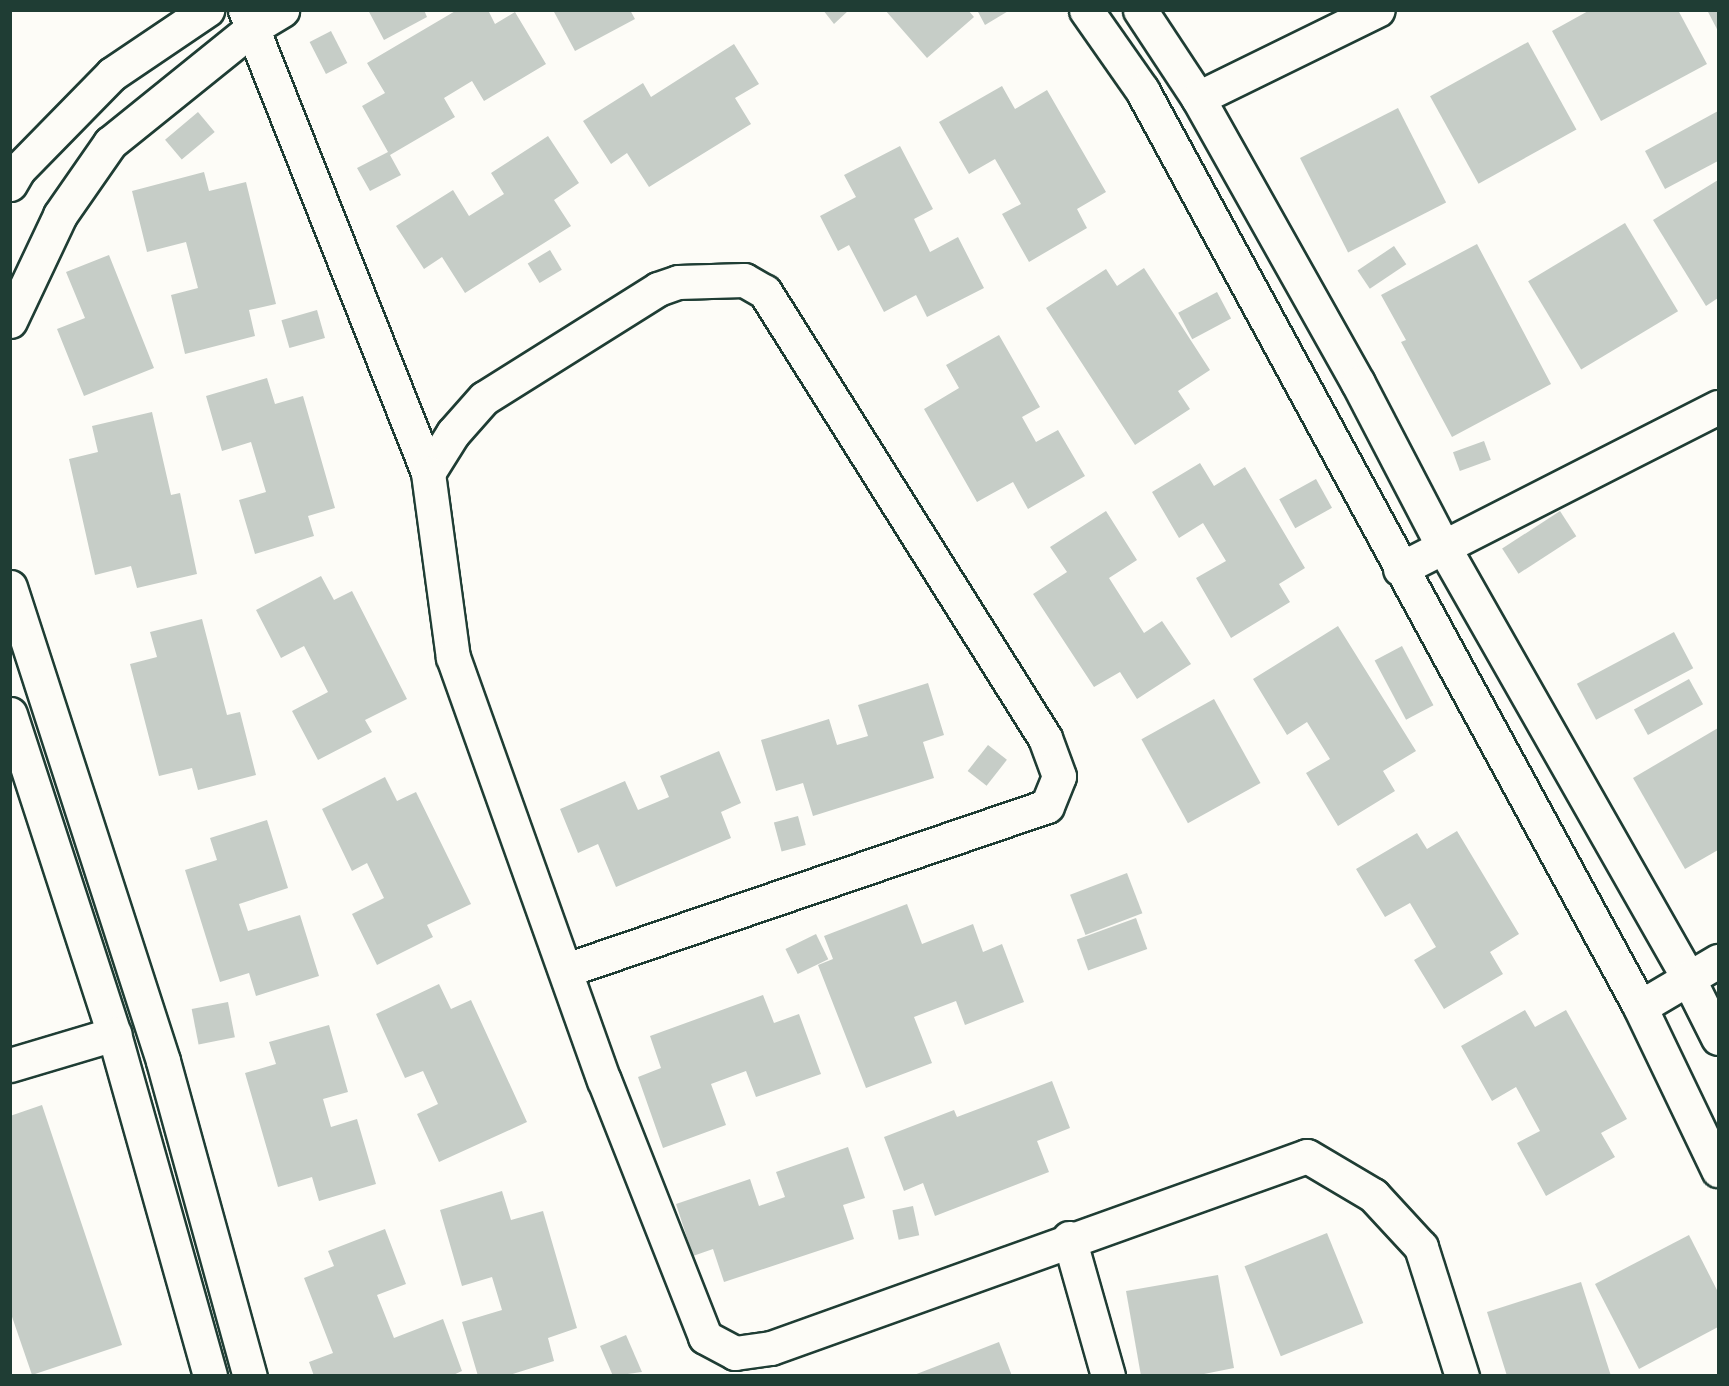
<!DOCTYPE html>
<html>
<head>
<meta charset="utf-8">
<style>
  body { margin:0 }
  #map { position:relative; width:1729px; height:1386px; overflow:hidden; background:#fdfcf7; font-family:"Shantell Sans",sans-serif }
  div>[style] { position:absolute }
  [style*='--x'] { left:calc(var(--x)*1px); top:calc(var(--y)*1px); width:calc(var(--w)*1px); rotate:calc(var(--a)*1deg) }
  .building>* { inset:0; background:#c6cdc7; transform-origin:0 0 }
  .roads { filter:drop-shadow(2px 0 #1f3d34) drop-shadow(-2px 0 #1f3d34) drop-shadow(0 2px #1f3d34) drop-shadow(0 -2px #1f3d34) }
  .street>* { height:33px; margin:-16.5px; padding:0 16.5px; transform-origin:16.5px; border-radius:16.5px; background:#fdfcf7 }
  span { translate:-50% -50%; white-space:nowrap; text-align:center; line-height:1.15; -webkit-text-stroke:4.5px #fdfcf7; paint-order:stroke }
  .frame { position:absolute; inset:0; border:12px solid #1f3d34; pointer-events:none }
</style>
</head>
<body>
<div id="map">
  <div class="building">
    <div style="clip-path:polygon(368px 10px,424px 10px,427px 17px,384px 40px)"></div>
    <div style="clip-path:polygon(457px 10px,488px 10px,495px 24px,515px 12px,546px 64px,484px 101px,472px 81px,444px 98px,455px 117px,390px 155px,401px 175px,370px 191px,357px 168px,388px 152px,362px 106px,385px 93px,367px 63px)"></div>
    <div style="clip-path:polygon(553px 10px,630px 10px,635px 19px,575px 51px)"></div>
    <div style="clip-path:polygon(823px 10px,849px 10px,834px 24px)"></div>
    <div style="clip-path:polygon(885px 10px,968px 10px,974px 17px,927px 58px)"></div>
    <div style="clip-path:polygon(977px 10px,1010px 10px,985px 25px)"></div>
    <div style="clip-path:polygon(1590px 10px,1678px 10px,1707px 64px,1601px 121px,1552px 31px)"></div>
    <div style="clip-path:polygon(1707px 10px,1718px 10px,1718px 31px)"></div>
    <div style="left:331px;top:31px;width:36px;height:24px;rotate:63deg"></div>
    <div style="left:1528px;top:42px;width:100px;height:112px;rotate:61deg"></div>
    <div style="clip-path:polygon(734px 44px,759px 84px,735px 98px,751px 124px,649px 187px,627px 153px,611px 164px,583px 121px,643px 83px,651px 97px)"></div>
    <div style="clip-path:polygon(1002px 86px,1015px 109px,1047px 90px,1106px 192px,1077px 209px,1087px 228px,1029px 262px,1002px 214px,1021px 204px,995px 159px,969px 174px,939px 122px)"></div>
    <div style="left:1398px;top:108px;width:106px;height:110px;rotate:63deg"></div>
    <div style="clip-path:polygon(1718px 111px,1718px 161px,1665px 189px,1645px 151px)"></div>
    <div style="left:198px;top:112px;width:26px;height:43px;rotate:50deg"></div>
    <div style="clip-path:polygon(548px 136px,579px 183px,554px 200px,571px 226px,465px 293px,442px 257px,424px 269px,396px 226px,453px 190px,469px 216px,504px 194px,491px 173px)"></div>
    <div style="clip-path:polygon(900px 146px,933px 209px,914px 219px,930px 252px,958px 237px,984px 288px,927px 317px,916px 295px,884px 312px,849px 245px,838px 251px,820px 216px,856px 197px,844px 175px)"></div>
    <div style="clip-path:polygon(204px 172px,209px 191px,246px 182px,276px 304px,249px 310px,255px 336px,185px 354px,171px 295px,198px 288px,186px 242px,147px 252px,132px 191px)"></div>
    <div style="clip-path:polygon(1718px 180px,1718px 298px,1706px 306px,1653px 220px)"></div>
    <div style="left:1625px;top:223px;width:103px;height:113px;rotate:59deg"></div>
    <div style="clip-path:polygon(1477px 244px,1551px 384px,1452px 437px,1401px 342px,1406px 340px,1381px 295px)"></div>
    <div style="left:1394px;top:246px;width:22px;height:44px;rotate:56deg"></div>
    <div style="left:550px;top:250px;width:23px;height:26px;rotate:59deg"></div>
    <div style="clip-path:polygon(109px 255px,154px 368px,84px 396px,57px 329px,85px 318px,66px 272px)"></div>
    <div style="clip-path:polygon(1144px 268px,1210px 370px,1178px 391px,1190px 409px,1135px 445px,1046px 308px,1106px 269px,1117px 286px)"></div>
    <div style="left:1217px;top:292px;width:30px;height:44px;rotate:62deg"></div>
    <div style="left:317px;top:310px;width:29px;height:37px;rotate:74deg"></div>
    <div style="clip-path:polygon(999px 335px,1040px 407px,1022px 417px,1036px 442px,1058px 430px,1085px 476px,1028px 509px,1013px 482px,977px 502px,924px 409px,959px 388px,946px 365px)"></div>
    <div style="clip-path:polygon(267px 378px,275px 404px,303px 396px,335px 508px,308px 516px,314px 536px,255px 554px,239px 500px,266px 492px,251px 442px,222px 451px,206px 396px)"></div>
    <div style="clip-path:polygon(152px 412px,171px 495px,180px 493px,197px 574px,137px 588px,131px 566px,95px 575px,69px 459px,98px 452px,92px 426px)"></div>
    <div style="left:1484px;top:441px;width:20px;height:33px;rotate:70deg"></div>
    <div style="clip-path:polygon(1200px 463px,1214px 486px,1245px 467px,1305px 568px,1279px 584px,1290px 602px,1231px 638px,1196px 578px,1226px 561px,1203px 523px,1179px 538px,1152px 492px)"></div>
    <div style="left:1316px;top:479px;width:33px;height:42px;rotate:61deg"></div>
    <div style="clip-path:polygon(1106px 511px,1137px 560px,1109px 578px,1144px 633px,1162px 621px,1191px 664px,1137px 699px,1120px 672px,1094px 687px,1033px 594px,1067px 572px,1050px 547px)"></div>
    <div style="left:1560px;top:511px;width:30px;height:69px;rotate:57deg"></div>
    <div style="clip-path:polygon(321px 576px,334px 600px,352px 591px,407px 699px,365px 720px,372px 732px,318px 760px,292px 711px,328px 692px,304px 646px,281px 658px,256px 610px)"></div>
    <div style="clip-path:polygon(202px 619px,227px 715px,240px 712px,256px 775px,198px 790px,192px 768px,159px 776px,130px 664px,157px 657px,150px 632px)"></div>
    <div style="clip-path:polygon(1338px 626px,1416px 751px,1383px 771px,1395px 791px,1338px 826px,1306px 773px,1330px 759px,1307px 722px,1287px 735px,1253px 679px)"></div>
    <div style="left:1674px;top:632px;width:41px;height:110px;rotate:62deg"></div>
    <div style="left:1402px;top:646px;width:67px;height:31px;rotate:62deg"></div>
    <div style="left:1689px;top:679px;width:29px;height:63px;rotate:61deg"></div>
    <div style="clip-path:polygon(928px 683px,944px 735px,923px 742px,934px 778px,813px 816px,803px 783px,776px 791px,761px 740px,829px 719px,837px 745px,868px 736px,858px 705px)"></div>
    <div style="left:1214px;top:699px;width:96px;height:83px;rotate:61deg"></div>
    <div style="clip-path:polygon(1718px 728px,1718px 850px,1685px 869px,1633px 778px)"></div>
    <div style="left:988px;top:745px;width:24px;height:33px;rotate:38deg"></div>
    <div style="clip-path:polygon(719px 751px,741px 803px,721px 812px,731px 838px,616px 887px,598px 844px,578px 853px,560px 809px,625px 781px,638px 810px,669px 797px,660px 776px)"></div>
    <div style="clip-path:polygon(385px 777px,397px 801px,416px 792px,471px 904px,427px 925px,433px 937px,377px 965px,352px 914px,384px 898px,367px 863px,352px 871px,322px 809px)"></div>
    <div style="left:798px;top:816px;width:30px;height:25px;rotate:75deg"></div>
    <div style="clip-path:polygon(267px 820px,288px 888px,239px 904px,248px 931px,300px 915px,319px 976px,256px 996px,249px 973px,220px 982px,185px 870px,217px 860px,210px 838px)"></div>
    <div style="clip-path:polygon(1457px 831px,1519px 934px,1490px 952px,1503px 974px,1444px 1009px,1414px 960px,1436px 947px,1410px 903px,1385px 917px,1356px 869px,1417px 833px,1427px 849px)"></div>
    <div style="left:1127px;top:873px;width:43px;height:61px;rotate:69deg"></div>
    <div style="clip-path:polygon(907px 904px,922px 944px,973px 924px,983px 952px,1002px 944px,1024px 1002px,965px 1025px,956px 1001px,914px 1017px,932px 1063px,866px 1088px,818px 965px,833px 959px,824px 936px)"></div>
    <div style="left:1136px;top:918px;width:33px;height:63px;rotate:70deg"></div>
    <div style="left:816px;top:934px;width:28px;height:34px;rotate:64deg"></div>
    <div style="clip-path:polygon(439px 984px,451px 1009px,471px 1000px,527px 1122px,439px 1162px,417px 1114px,438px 1104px,423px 1071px,405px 1078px,376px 1014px)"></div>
    <div style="clip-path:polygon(763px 995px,774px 1023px,799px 1014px,821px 1074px,756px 1097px,746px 1071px,711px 1084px,726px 1125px,663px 1148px,638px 1077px,661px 1068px,650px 1036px)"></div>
    <div style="left:228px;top:1002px;width:36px;height:37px;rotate:79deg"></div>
    <div style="clip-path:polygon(1525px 1010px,1535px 1027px,1566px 1010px,1627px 1119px,1601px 1133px,1615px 1157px,1546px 1196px,1517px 1143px,1540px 1131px,1516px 1087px,1492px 1101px,1461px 1046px)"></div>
    <div style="clip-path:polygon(329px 1025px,348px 1092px,323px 1099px,331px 1127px,357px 1119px,376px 1184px,319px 1201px,312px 1177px,278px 1187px,245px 1073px,276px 1064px,269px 1042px)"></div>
    <div style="clip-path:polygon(1052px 1081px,1070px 1128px,1037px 1141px,1049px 1172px,935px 1216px,923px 1183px,904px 1191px,884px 1137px,954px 1110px,957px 1117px)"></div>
    <div style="clip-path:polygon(42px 1105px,122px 1345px,32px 1375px,10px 1311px,10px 1116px)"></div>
    <div style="clip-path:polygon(848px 1147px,865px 1198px,843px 1205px,854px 1239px,724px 1282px,713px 1249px,693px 1256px,676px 1204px,750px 1179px,759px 1206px,785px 1197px,776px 1172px)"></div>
    <div style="clip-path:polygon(502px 1191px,511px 1220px,543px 1211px,577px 1328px,548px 1338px,554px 1361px,506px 1376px,478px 1376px,462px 1322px,502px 1310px,492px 1277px,462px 1286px,440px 1210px)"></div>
    <div style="left:913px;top:1206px;width:30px;height:21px;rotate:78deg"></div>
    <div style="clip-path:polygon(385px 1229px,406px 1284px,377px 1295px,394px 1338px,443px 1319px,462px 1371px,451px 1376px,314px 1376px,309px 1362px,333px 1353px,304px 1278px,334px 1266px,328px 1251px)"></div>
    <div style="left:1327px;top:1233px;width:97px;height:89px;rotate:68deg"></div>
    <div style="clip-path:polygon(1689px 1235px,1718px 1292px,1718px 1327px,1639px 1369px,1595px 1284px)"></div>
    <div style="clip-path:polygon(1218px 1275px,1234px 1368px,1194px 1376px,1141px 1376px,1126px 1291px)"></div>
    <div style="clip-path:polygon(1581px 1282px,1611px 1376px,1507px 1376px,1487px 1312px)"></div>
    <div style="clip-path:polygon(626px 1335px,642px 1372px,613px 1376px,600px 1346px)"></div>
    <div style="clip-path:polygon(999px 1342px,1012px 1376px,914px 1376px,914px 1375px)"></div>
  </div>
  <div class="roads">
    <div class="street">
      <div style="--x:245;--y:10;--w:498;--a:68.4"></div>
      <div style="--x:1086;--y:10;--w:98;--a:55"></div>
      <div style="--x:1142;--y:90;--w:1044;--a:61.49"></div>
      <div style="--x:1640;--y:1007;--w:181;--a:64.4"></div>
      <div style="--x:1140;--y:10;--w:105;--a:56.6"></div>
      <div style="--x:1198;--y:98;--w:327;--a:60.7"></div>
      <div style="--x:1358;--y:383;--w:184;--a:62.5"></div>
      <div style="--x:1443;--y:546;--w:497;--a:60.4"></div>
      <div style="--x:1688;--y:978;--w:67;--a:63.4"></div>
      <div style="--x:1198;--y:98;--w:200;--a:-26.1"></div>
      <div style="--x:10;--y:184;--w:16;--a:-60"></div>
      <div style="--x:18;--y:170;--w:134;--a:-45.6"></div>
      <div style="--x:112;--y:74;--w:115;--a:-34"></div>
      <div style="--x:10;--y:321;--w:117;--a:-64.7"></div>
      <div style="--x:60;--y:215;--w:88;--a:-55.2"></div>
      <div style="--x:110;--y:143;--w:185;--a:-38.9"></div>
      <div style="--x:254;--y:27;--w:33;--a:-31"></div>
      <div style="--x:1400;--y:569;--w:357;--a:-27"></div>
      <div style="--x:10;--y:587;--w:498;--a:72.1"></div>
      <div style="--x:163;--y:1061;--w:327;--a:74.6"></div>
      <div style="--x:10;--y:714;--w:336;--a:72"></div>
      <div style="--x:114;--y:1034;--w:355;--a:74.3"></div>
      <div style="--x:566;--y:970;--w:508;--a:-18.83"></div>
      <div style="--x:1047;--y:806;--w:32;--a:-68"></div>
      <div style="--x:1059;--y:776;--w:40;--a:-110.2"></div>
      <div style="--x:1045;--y:738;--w:527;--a:-122.12"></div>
      <div style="--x:765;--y:292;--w:24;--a:-150"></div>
      <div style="--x:744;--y:280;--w:66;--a:178.3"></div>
      <div style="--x:678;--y:282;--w:21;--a:161"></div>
      <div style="--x:658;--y:289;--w:205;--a:147.9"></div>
      <div style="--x:484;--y:398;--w:47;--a:131.5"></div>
      <div style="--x:453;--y:433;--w:47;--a:122"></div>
      <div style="--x:428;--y:473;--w:186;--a:82.3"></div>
      <div style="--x:453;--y:657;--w:449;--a:70.4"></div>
      <div style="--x:604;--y:1080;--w:276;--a:68.5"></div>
      <div style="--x:705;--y:1337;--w:34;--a:28"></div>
      <div style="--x:735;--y:1353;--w:36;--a:-8"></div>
      <div style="--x:771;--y:1348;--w:569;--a:-19.71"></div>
      <div style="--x:1307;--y:1156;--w:77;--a:30.6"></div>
      <div style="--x:1373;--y:1195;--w:71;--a:47.3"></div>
      <div style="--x:1421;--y:1247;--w:135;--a:72.4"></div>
      <div style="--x:1640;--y:1007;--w:91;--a:-30.5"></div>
      <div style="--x:10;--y:1065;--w:109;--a:-16.6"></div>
      <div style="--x:1069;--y:1238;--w:143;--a:74.2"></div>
    </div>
  </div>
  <div class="frame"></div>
</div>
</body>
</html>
